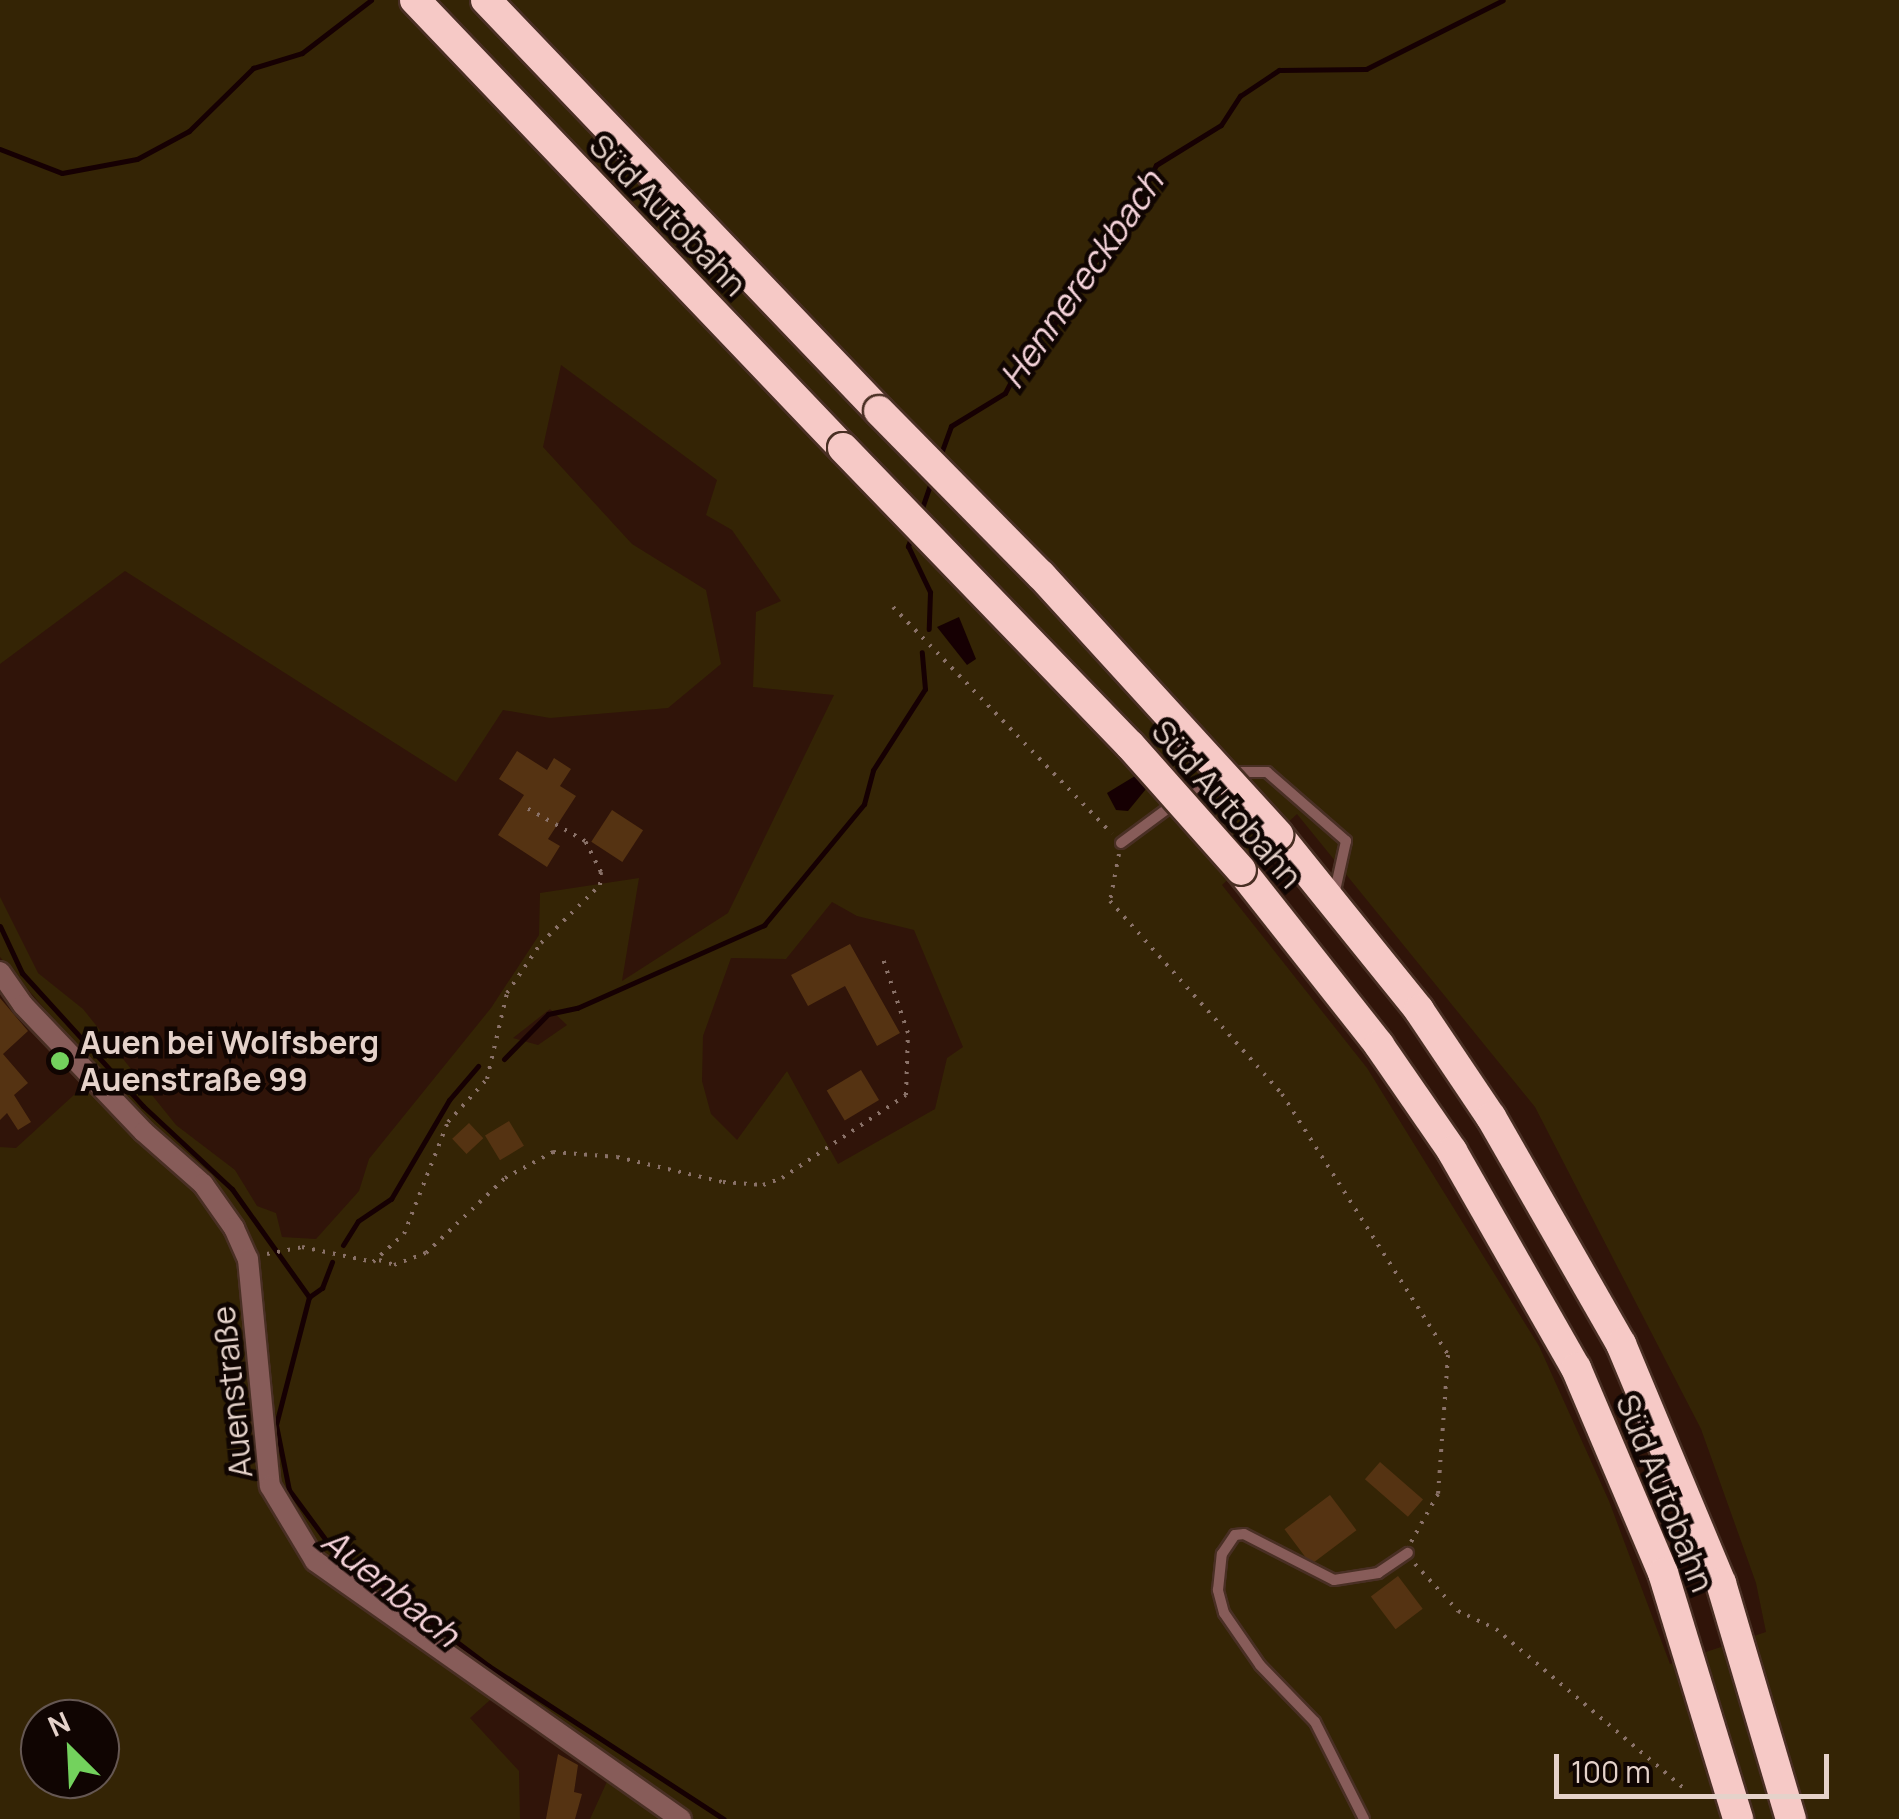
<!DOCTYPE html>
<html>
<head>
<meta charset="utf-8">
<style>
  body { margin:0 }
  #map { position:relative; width:1899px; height:1819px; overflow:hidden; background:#301409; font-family:Manrope,sans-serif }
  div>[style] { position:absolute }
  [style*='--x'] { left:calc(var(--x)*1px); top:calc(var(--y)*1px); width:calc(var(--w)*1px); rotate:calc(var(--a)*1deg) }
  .green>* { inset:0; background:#342405 }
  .water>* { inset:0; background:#160003 }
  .stream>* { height:5px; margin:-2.5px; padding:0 2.5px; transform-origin:2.5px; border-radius:2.5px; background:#160003 }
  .building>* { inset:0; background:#553312; transform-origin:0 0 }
  .path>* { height:4px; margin-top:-2px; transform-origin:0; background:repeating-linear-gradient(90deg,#8a7269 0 2.5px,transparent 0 10.5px) }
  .roads { filter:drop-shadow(2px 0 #492f24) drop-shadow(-2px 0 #492f24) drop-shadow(0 2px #492f24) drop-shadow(0 -2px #492f24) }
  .service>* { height:10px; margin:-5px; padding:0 5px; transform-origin:5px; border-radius:5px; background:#875c59 }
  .tertiary>* { height:20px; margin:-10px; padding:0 10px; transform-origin:10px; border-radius:10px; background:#875c59 }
  .motorway>* { height:30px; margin:-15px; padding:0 15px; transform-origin:15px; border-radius:15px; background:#f6c9c6 }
  .bridges { filter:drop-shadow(2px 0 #492f24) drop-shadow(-2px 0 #492f24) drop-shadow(0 2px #492f24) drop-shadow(0 -2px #492f24) }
  .motorway-bridge>* { height:30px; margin:-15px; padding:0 15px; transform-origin:15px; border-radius:15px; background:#f6c9c6 }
  .dots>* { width:28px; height:28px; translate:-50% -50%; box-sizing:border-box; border:5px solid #100502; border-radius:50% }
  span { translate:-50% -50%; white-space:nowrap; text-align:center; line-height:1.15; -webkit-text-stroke:9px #100502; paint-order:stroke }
  .street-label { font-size:32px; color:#e5d2ca }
  .poi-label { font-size:32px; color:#e5d2ca; font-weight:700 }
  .left { translate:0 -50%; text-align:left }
  .water-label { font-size:35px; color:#f5d3da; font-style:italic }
  .north { position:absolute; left:20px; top:1699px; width:100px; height:100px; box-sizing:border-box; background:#100502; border:2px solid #655752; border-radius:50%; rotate:336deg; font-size:28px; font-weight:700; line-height:40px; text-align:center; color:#e5d2ca }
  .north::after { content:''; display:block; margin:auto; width:35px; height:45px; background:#73d25d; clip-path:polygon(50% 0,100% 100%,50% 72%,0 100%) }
  .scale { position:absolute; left:1554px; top:1754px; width:275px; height:45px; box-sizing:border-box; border:5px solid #e5d2ca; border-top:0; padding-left:12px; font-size:30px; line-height:35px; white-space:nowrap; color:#e5d2ca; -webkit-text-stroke:8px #100502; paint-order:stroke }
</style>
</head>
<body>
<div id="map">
  <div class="green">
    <div style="clip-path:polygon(evenodd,0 0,1899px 0,1899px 1819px,590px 1819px,615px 1764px,509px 1683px,470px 1718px,519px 1771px,520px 1819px,0 1819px,0 1147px,16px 1148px,99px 1072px,0 957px,0 897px,38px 973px,83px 1009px,176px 1125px,235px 1170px,257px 1206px,276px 1213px,282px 1237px,316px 1239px,359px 1191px,369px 1159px,491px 1008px,539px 935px,540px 893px,639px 878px,622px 981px,728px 913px,834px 695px,753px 687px,756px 612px,781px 601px,732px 530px,706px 515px,717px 480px,561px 365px,543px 447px,632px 544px,706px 590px,721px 664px,668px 708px,550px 718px,503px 710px,456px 782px,125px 571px,0 664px,0 0,1297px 814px,1535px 1107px,1701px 1429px,1756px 1583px,1766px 1632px,1670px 1664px,1609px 1501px,1539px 1346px,1367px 1068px,1222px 885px,1297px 814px,0 0,832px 902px,857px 916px,914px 930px,963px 1047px,947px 1058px,935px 1109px,838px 1164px,787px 1071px,737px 1140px,711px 1114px,702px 1081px,703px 1036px,731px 958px,786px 959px,832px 902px,0 0,550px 1009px,567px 1025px,538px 1045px,513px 1038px,550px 1009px,0 0,40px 1719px,100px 1719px,100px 1779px,40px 1779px,40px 1719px)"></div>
  </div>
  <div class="water">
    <div style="clip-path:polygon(959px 617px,976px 659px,967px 665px,937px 627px)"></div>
    <div style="clip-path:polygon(1135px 776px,1146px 789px,1128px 811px,1116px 810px,1107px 793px)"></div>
  </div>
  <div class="stream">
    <div style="--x:0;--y:149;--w:66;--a:21.2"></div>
    <div style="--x:62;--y:173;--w:76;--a:-10.6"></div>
    <div style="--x:137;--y:159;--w:59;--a:-28.3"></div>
    <div style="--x:189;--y:131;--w:90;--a:-44.5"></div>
    <div style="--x:253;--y:68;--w:51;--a:-17"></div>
    <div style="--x:302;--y:53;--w:87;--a:-37.5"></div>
    <div style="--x:939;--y:459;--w:35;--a:-70"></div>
    <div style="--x:951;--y:426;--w:63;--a:-31.4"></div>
    <div style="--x:1005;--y:393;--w:63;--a:-62.6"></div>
    <div style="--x:1034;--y:337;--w:21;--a:-28"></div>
    <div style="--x:1053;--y:327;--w:49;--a:-63.4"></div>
    <div style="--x:1075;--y:283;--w:74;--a:-47.7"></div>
    <div style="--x:1125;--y:228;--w:70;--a:-63.8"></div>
    <div style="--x:1156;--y:165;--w:76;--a:-31.6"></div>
    <div style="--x:1221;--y:125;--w:35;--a:-57"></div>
    <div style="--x:1240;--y:96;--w:47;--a:-33.7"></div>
    <div style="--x:1279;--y:70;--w:87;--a:-0.7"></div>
    <div style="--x:1366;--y:69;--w:153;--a:-26.7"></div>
    <div style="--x:921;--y:511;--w:34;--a:-71"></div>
    <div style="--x:912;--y:535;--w:12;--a:110"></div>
    <div style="--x:908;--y:546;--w:51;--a:64.4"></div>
    <div style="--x:930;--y:592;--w:37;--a:92"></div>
    <div style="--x:0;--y:926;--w:52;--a:64.9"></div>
    <div style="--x:22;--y:973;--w:180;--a:47.7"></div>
    <div style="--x:143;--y:1106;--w:122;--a:43"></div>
    <div style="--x:232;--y:1189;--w:133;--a:54.5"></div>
    <div style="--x:309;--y:1297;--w:132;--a:104.5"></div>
    <div style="--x:276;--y:1425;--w:66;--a:78.7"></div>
    <div style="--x:289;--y:1490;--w:71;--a:53.6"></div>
    <div style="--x:331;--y:1547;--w:198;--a:37"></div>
    <div style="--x:489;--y:1666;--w:280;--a:33.1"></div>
    <div style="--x:504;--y:1059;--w:63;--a:-45.6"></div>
    <div style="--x:548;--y:1014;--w:30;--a:-12"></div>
    <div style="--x:577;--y:1008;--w:205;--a:-23.9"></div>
    <div style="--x:764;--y:925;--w:157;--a:-50.4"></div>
    <div style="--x:864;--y:804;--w:35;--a:-75"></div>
    <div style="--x:873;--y:770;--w:96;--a:-57.3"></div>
    <div style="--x:925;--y:689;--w:37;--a:-95"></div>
    <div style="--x:343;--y:1245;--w:28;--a:-58"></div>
    <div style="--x:358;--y:1221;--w:40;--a:-34"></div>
    <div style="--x:391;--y:1199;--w:115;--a:-59.6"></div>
    <div style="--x:449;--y:1100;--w:45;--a:-49.5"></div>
    <div style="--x:309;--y:1297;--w:16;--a:-35"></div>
    <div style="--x:322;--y:1288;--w:28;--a:-69"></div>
  </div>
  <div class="building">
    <div style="clip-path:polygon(517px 751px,547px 770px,554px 758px,571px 769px,560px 786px,576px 796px,548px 839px,560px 846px,547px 867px,498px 835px,524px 795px,499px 779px)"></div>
    <div style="left:612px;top:810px;width:37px;height:38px;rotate:33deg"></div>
    <div style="clip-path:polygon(850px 944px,900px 1033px,877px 1046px,845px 986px,808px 1006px,791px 975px)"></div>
    <div style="clip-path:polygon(0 998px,28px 1031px,3px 1054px,28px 1083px,14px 1095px,31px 1122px,18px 1130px,7px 1113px,0 1120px)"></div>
    <div style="left:861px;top:1070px;width:35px;height:40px;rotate:59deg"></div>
    <div style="left:509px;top:1121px;width:29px;height:28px;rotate:59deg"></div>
    <div style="left:469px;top:1123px;width:21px;height:23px;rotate:47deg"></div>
    <div style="left:1380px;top:1462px;width:57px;height:23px;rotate:41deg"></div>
    <div style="left:1330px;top:1495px;width:44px;height:57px;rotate:53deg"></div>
    <div style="left:1398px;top:1576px;width:41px;height:34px;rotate:53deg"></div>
    <div style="clip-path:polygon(558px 1754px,578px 1765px,574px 1792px,582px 1794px,575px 1819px,546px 1819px)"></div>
  </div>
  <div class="path">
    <div style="--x:893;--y:607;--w:315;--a:46"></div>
    <div style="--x:1119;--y:854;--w:48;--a:100.8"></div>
    <div style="--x:1110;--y:901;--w:259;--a:48.3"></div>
    <div style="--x:1282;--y:1094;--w:309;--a:57.5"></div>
    <div style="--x:1448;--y:1355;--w:139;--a:94.1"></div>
    <div style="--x:1438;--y:1494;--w:55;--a:119.4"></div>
    <div style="--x:267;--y:1254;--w:36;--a:-11"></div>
    <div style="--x:302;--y:1247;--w:73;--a:11.9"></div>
    <div style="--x:373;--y:1262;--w:42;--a:-42.1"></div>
    <div style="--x:404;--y:1234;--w:120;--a:-68.6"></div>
    <div style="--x:448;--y:1122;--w:58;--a:-47.8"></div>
    <div style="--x:487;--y:1079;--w:88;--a:-76.9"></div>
    <div style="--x:507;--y:993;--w:60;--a:-55.8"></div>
    <div style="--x:541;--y:943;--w:83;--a:-44.5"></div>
    <div style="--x:600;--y:885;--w:13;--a:-86"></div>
    <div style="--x:601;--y:872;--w:35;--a:-117"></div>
    <div style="--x:585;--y:841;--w:67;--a:-150.4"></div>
    <div style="--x:379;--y:1260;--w:16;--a:18"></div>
    <div style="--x:394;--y:1265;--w:34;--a:-21"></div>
    <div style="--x:426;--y:1253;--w:109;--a:-43.5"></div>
    <div style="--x:505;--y:1178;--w:55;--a:-28.4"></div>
    <div style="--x:553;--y:1152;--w:64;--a:4.5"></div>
    <div style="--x:617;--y:1157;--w:109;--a:13.3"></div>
    <div style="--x:723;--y:1182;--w:40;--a:4.3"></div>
    <div style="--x:763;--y:1185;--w:20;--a:-20"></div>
    <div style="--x:782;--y:1178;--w:149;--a:-33.8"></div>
    <div style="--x:906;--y:1095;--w:62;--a:-88.2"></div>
    <div style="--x:908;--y:1033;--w:78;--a:-108.7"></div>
    <div style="--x:1415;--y:1564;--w:64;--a:47.5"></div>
    <div style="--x:1458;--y:1611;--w:42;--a:25.3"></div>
    <div style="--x:1496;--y:1629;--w:249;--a:40.3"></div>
  </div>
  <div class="roads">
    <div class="service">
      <div style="--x:1121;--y:843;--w:96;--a:-36.5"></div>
      <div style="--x:1198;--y:786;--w:39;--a:-21"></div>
      <div style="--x:1234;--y:772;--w:33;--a:0"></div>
      <div style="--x:1267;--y:772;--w:105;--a:41.1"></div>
      <div style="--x:1346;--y:841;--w:55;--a:102.5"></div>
      <div style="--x:1364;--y:1819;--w:109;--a:-116.8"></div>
      <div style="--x:1315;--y:1722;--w:79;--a:-134"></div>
      <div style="--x:1260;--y:1665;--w:63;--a:-124.7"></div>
      <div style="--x:1224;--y:1613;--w:24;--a:-105"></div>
      <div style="--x:1218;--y:1590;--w:36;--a:-84"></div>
      <div style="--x:1222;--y:1554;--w:23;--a:-56"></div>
      <div style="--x:1235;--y:1535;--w:9;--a:-6"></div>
      <div style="--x:1244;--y:1534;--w:101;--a:27.1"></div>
      <div style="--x:1334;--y:1580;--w:45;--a:-9"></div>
      <div style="--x:1378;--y:1573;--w:36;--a:-34"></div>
    </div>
    <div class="tertiary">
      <div style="--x:0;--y:972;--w:40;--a:55.1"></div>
      <div style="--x:23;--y:1005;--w:175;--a:46.4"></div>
      <div style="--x:144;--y:1132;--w:79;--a:41.4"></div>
      <div style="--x:203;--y:1184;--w:54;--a:54.8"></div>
      <div style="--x:234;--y:1228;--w:34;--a:66"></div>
      <div style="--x:248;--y:1259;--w:228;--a:84.5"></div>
      <div style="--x:270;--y:1486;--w:87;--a:59"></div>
      <div style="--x:315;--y:1561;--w:448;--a:35.2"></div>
    </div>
    <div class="motorway">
      <div style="--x:415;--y:0;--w:620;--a:46.31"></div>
      <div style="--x:486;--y:0;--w:569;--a:46.28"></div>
      <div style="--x:1278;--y:835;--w:225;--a:51.1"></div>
      <div style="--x:1419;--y:1010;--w:129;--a:56.1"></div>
      <div style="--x:1491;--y:1117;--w:262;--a:60.2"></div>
      <div style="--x:1621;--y:1344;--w:259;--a:67.3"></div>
      <div style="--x:1721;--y:1583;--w:246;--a:73.5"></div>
      <div style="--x:1241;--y:870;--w:223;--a:51.7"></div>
      <div style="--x:1379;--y:1045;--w:129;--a:55.4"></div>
      <div style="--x:1452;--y:1151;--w:250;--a:60.3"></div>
      <div style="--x:1576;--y:1368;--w:223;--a:67"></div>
      <div style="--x:1663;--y:1573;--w:257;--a:73"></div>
    </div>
  </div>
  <div class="bridges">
    <div class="motorway-bridge">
      <div style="--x:879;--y:411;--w:231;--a:45.4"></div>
      <div style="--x:1041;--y:575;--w:352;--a:47.6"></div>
      <div style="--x:843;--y:448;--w:413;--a:46"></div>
      <div style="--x:1130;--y:745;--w:167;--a:48.4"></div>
    </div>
  </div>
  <div class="dots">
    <div style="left:60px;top:1061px;background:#73d25d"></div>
  </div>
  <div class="street-label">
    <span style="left:668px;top:215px;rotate:46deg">Süd Autobahn</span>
    <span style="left:1227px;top:804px;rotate:49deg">Süd Autobahn</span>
    <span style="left:232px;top:1392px;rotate:-96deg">Auenstraße</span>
    <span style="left:1665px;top:1493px;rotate:68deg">Süd Autobahn</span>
  </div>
  <div class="poi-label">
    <span class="left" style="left:80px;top:1061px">Auen bei Wolfsberg<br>Auenstraße 99</span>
  </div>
  <div class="water-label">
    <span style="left:1081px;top:279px;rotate:-55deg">Hennereckbach</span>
    <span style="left:391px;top:1587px;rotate:39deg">Auenbach</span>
  </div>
  <div class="north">N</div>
  <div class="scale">100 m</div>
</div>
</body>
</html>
